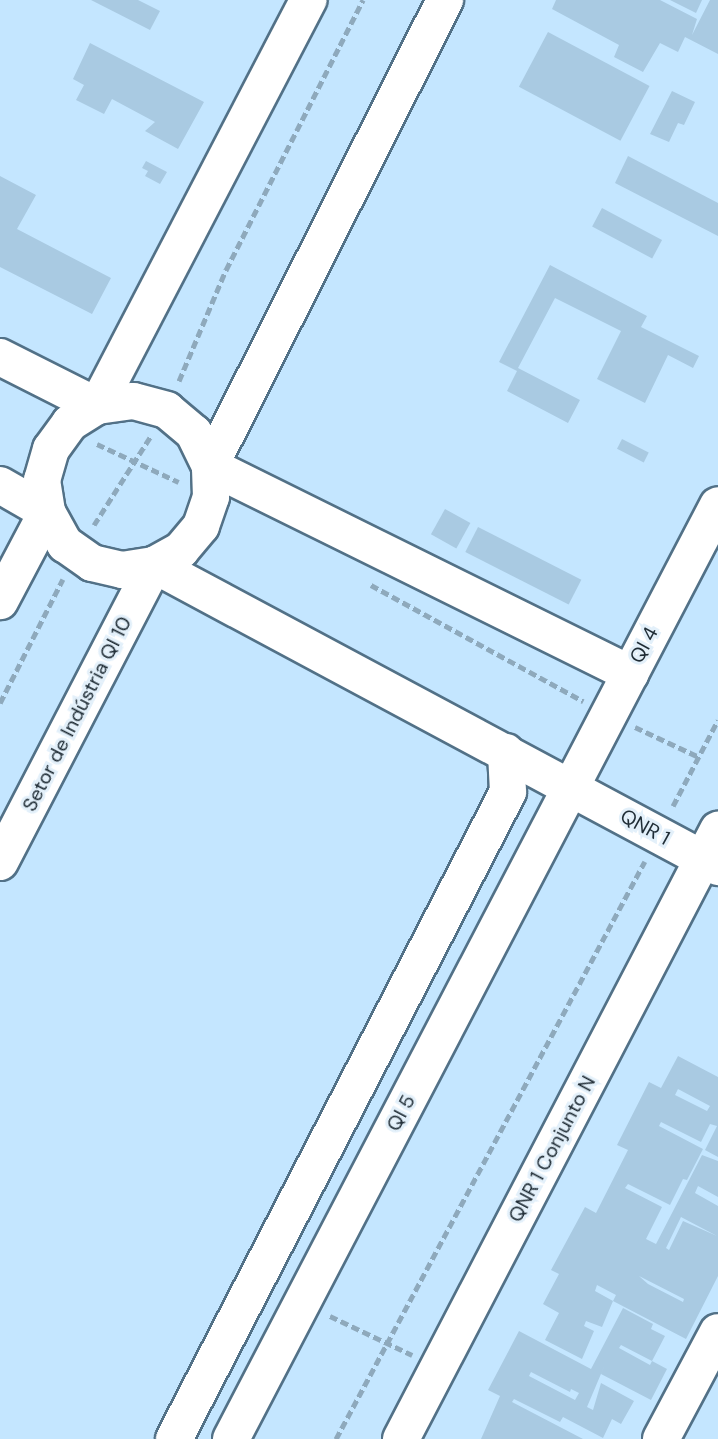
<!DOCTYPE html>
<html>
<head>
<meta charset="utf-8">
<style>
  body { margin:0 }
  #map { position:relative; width:718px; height:1439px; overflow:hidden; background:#c4e6ff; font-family:"DM Sans",sans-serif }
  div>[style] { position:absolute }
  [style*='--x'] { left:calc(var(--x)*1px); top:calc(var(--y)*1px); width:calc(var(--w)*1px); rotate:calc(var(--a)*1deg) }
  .building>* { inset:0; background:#a9cae2; transform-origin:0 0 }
  .path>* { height:5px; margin-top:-2.5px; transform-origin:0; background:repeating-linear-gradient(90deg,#8ea9bc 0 8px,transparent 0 12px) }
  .roads { filter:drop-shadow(2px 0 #527187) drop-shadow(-2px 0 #527187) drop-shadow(0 2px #527187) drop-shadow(0 -2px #527187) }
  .minor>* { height:36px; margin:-18px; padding:0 18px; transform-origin:18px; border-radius:18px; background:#fff }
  span { translate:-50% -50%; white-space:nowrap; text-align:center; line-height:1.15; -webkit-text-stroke:6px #e3f0fa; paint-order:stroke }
  .street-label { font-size:20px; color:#1f2c35 }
</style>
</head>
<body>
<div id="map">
  <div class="building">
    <div style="clip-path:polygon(91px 0,138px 0,160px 11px,150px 30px)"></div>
    <div style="clip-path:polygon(556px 0,660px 0,697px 19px,692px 35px,710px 0,718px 0,718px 54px,685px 37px,678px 52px,660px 43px,643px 72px,614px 57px,619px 45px,552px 9px)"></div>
    <div style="clip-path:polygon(670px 0,702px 0,696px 13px)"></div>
    <div style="left:548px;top:32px;width:115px;height:62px;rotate:28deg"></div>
    <div style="clip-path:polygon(90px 43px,204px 102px,178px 149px,145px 131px,155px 122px,112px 99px,104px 114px,76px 100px,84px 85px,73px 79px)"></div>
    <div style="clip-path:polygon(672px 91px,695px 102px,684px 125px,678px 123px,669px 142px,650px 134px)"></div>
    <div style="clip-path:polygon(628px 156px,718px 203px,718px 236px,615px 183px)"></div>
    <div style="clip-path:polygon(146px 161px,167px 172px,160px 184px,145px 176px,148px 171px,142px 168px)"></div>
    <div style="clip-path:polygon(0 176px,36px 195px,17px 229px,111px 278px,92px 314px,0 267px)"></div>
    <div style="left:602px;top:208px;width:68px;height:21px;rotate:28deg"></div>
    <div style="clip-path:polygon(550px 265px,647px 316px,641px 327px,699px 356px,693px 368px,668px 355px,645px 403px,597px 379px,621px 331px,555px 298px,518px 368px,580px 400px,568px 423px,507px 391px,517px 371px,499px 362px)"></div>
    <div style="left:622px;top:439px;width:30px;height:11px;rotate:27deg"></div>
    <div style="left:445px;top:509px;width:29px;height:29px;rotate:29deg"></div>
    <div style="left:478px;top:527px;width:116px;height:28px;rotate:27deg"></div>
    <div style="clip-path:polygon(evenodd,678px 1056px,718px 1077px,718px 1157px,705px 1150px,717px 1126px,710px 1124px,701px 1142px,661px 1122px,659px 1126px,703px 1149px,687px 1180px,683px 1179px,670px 1205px,628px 1184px,625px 1188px,662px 1207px,646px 1239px,656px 1244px,702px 1155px,718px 1161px,718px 1197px,698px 1186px,695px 1193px,718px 1206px,718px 1276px,686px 1339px,613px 1301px,616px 1295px,597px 1285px,595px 1291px,613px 1301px,602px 1327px,586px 1321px,584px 1326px,594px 1331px,582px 1359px,545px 1340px,559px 1313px,543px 1304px,559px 1274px,551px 1270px,585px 1207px,596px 1213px,628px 1150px,617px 1145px,649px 1082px,661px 1088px,678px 1056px,678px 1089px,710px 1106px,707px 1111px,675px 1095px,678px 1089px,678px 1056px,681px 1217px,717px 1236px,683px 1221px,669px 1250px,666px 1248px,681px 1217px,678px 1056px,639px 1276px,684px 1299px,683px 1302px,648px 1284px,639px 1276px)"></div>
    <div style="clip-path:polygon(evenodd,623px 1308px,653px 1324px,651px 1329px,665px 1336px,652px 1361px,667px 1369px,651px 1400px,601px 1374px,606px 1362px,587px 1407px,593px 1410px,601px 1383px,634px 1401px,621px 1424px,612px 1419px,603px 1438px,563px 1417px,560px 1422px,514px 1399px,512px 1402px,583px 1439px,481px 1439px,500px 1396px,488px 1390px,519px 1331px,591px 1369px,623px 1308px,621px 1345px,652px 1361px,650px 1365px,619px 1348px,621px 1345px,623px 1308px,531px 1372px,570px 1392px,571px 1389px,579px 1393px,575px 1400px,529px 1376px,531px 1372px)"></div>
  </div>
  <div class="path">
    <div style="--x:179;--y:381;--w:121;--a:-67.1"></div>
    <div style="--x:226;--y:270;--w:303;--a:-63.1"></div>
    <div style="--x:97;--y:444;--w:90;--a:24.9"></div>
    <div style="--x:94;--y:525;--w:106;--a:-57.4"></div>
    <div style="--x:371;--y:585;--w:242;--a:28.7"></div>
    <div style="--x:0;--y:703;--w:139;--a:-63.1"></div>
    <div style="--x:635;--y:727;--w:71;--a:25.1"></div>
    <div style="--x:673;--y:806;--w:97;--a:-62.4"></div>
    <div style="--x:330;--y:1316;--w:91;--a:25.4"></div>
    <div style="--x:336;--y:1439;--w:655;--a:-61.87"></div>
  </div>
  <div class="roads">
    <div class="minor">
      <div style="--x:445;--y:0;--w:522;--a:116.76"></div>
      <div style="--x:210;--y:466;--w:469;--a:26.3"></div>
      <div style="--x:0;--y:357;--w:109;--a:26.8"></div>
      <div style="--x:97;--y:406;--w:458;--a:-62.5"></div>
      <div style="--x:0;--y:485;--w:54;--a:29.9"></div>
      <div style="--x:47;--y:512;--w:101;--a:117.8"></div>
      <div style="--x:154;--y:565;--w:31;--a:-29"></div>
      <div style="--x:181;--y:550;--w:31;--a:-50"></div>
      <div style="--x:201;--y:526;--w:31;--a:-71"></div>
      <div style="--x:211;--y:497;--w:31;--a:-92"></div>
      <div style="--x:210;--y:466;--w:37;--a:-116"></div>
      <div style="--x:194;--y:433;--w:35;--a:-140"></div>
      <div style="--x:167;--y:410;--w:35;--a:-165"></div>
      <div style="--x:133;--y:401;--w:36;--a:172"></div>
      <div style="--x:97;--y:406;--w:32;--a:148"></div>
      <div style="--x:70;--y:423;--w:32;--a:126"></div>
      <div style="--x:51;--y:449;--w:32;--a:106"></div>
      <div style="--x:42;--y:480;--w:32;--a:81"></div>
      <div style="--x:47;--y:512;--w:37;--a:61"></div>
      <div style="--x:65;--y:544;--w:33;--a:35"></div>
      <div style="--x:92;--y:563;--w:31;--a:13"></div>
      <div style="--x:122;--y:570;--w:32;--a:-9"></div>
      <div style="--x:154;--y:565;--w:640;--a:28.17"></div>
      <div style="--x:0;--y:862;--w:335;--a:-62.6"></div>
      <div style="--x:174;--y:1439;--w:728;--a:-62.7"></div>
      <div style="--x:508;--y:792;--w:40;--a:-92.9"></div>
      <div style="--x:231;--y:1439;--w:1053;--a:-62.46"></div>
      <div style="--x:401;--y:1439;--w:687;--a:-62.5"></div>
      <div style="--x:661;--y:1439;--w:121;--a:-62"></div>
    </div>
  </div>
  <div class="street-label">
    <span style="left:644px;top:645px;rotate:-62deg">QI 4</span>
    <span style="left:77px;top:714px;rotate:-63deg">Setor de Indústria QI 10</span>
    <span style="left:645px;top:827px;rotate:29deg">QNR 1</span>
    <span style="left:401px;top:1113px;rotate:-62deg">QI 5</span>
    <span style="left:552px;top:1149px;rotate:-62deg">QNR 1 Conjunto N</span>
  </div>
</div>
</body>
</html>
